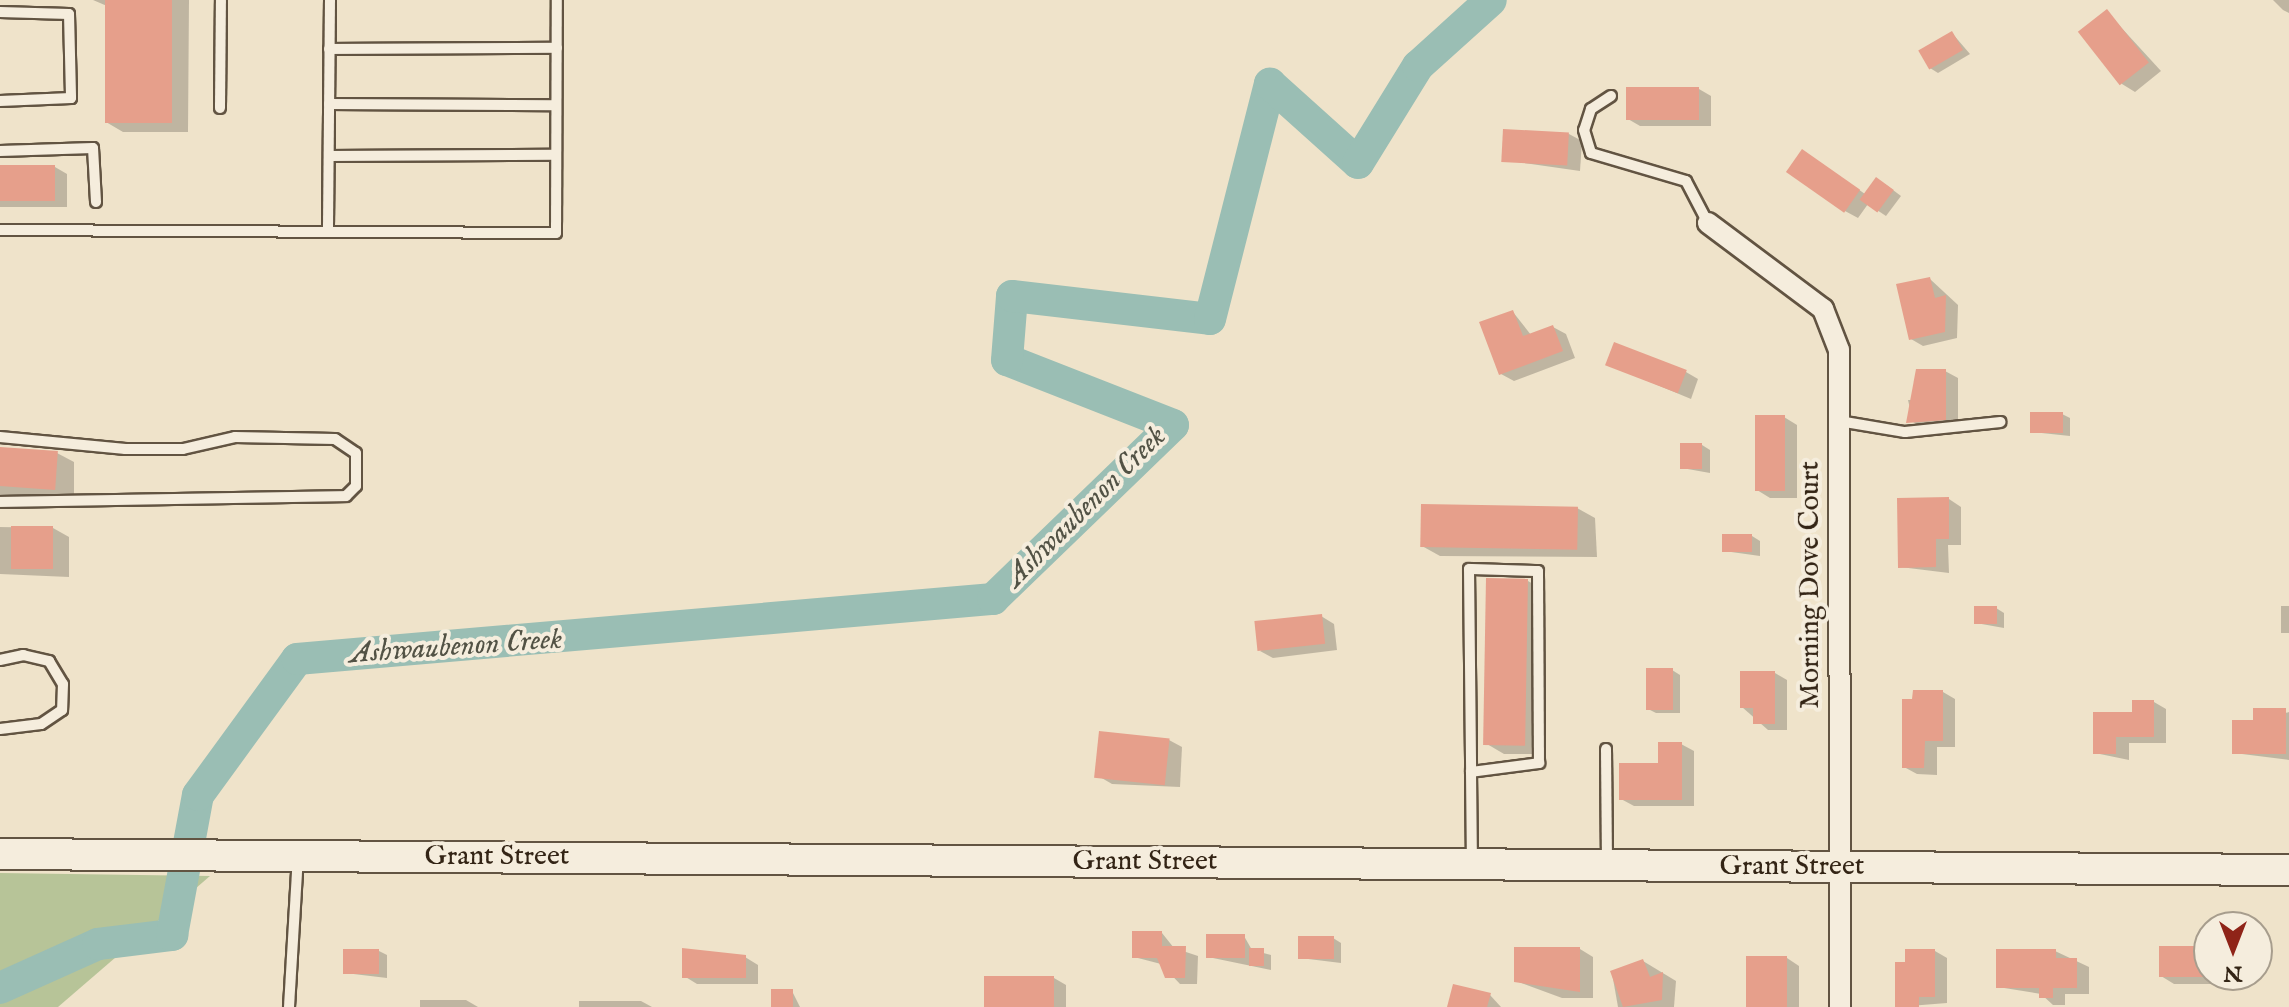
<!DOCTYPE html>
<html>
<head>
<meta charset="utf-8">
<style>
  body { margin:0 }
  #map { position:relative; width:2289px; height:1007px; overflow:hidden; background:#efe3ca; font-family:"IM FELL English",serif }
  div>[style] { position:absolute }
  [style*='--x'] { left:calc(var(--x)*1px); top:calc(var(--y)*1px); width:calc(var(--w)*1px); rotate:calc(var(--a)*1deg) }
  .green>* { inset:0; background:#b7c498 }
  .shadow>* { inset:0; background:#0003; transform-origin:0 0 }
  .river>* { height:32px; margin:-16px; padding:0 16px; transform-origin:16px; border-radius:16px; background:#9abeb4 }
  .building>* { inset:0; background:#e69f8b; transform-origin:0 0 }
  .roads { filter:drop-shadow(2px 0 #625442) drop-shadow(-2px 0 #625442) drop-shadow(0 2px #625442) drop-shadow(0 -2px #625442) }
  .lane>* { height:10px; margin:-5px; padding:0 5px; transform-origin:5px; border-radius:5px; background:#f5eddd }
  .street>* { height:20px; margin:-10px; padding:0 10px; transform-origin:10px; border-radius:10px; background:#f5eddd }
  .secondary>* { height:30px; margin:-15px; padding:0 15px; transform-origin:15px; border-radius:15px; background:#f5eddd }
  span { translate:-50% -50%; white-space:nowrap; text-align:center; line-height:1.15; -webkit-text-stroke:8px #f5eddd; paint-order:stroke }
  .street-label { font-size:28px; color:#332415 }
  .water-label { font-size:30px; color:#525245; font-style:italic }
  .north { position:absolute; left:2193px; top:911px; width:80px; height:80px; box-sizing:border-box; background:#f5eddd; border:2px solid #a79d8d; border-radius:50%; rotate:180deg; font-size:22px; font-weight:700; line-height:32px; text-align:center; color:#332415 }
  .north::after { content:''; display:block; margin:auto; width:28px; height:36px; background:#8f2418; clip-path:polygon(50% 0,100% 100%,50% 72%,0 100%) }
</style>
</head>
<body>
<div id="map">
  <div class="green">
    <div style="clip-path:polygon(0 873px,210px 876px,58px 1007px,0 1007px)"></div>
  </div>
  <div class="shadow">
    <div style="clip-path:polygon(93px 0,189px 0,188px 132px,123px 132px,106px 122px,107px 6px)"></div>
    <div style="clip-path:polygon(2273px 0,2289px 0,2289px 13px,2283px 10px)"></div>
    <div style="clip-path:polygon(2107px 12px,2161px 71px,2135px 92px,2122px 84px)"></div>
    <div style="clip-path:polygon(1952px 33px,1970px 54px,1938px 73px,1930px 68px)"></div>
    <div style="clip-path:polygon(1699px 89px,1711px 96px,1711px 126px,1640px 126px,1628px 119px)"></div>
    <div style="clip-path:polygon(1569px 134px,1582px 141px,1580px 171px,1504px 160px)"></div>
    <div style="clip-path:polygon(1815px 159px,1865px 194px,1885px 184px,1901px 196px,1886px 216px,1868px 204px,1858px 218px,1845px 211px)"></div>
    <div style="clip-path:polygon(0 167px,55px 167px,67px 174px,67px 207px,0 207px)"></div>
    <div style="clip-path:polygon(1930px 279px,1958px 305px,1957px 338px,1923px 346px,1911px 339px)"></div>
    <div style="clip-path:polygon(1513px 312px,1531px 335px,1553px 327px,1566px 334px,1575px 358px,1514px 381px,1501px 374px)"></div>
    <div style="clip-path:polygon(1607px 364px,1686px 372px,1698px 379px,1691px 399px)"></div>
    <div style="clip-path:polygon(1945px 371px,1958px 378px,1958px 426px,1926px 429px,1913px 422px,1908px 400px,1918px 400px)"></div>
    <div style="clip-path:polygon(2062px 414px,2070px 418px,2070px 436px,2032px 432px)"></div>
    <div style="clip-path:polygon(1784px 417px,1797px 425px,1797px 498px,1770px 498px,1757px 490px)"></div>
    <div style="clip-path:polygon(1702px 445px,1710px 450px,1710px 473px,1682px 468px)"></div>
    <div style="clip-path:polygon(0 451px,57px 453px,74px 462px,74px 496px,0 495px)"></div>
    <div style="clip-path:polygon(1949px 499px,1961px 507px,1961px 545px,1948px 545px,1949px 573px,1900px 567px)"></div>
    <div style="clip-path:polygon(1577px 508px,1595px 518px,1597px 557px,1440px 556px,1422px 546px)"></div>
    <div style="clip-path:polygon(0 527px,53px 528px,69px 537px,69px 577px,0 574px)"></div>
    <div style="clip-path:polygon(1752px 536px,1760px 541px,1760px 556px,1724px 551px)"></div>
    <div style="clip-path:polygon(1528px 581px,1545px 591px,1543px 754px,1504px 754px,1487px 744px)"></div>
    <div style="left:2281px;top:606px;width:8px;height:27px"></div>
    <div style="clip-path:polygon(1996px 608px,2004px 613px,2004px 628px,1976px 623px)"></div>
    <div style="clip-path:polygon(1321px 616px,1334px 624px,1337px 650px,1273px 658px,1260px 651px)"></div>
    <div style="clip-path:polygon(1672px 670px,1680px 675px,1680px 713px,1656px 713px,1648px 709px)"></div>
    <div style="clip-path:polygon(1775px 673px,1787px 680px,1787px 730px,1768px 730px,1742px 707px)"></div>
    <div style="clip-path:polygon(1943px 692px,1955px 699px,1955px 747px,1937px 747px,1937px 775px,1917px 774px,1904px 767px,1914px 701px)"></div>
    <div style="clip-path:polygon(2154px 702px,2166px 709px,2166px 743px,2129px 743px,2129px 760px,2095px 753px)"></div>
    <div style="clip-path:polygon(2289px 712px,2289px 760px,2234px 753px,2255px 722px)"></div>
    <div style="clip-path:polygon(1169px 740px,1182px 747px,1180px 787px,1112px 784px,1100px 777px)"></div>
    <div style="clip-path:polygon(1681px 744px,1694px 751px,1694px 806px,1634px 806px,1621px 799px)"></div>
    <div style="clip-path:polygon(1162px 933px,1174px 948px,1198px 956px,1197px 984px,1180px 984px,1161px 964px,1134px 957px)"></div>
    <div style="clip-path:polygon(1244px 936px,1252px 950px,1271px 955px,1271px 970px,1208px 957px)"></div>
    <div style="clip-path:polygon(1333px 938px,1341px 943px,1341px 963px,1300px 958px)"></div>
    <div style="clip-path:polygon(2209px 948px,2209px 975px,2236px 975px,2236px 984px,2174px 984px,2161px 976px)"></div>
    <div style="clip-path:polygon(1580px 949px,1593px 957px,1593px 998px,1562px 998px,1516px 981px)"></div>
    <div style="clip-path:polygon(379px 951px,387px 955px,387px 978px,345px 973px)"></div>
    <div style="clip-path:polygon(1935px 951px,1947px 958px,1947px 1003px,1897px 1007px,1907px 964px)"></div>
    <div style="clip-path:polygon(2055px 951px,2089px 967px,2089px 994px,2065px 994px,2065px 1005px,2053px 1005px,2041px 994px,1998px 987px)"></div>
    <div style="clip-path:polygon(745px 957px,758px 965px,758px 984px,697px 984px,684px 976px)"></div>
    <div style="clip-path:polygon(1787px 958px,1799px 966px,1799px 1007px,1748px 1007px)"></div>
    <div style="clip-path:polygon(1643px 961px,1676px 981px,1674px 1007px,1618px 1007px,1612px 973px)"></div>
    <div style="clip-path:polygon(1054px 978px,1066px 985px,1066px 1007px,986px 1007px)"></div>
    <div style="clip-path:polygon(792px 991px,800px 1007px,773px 1007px)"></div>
    <div style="clip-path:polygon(1490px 995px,1501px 1007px,1449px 1007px)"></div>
    <div style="clip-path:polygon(420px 1000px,466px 1000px,478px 1007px,420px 1007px)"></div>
    <div style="clip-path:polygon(579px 1001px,641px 1001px,652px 1007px,579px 1007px)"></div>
  </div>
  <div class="river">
    <div style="--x:0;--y:988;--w:107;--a:-24.2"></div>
    <div style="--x:98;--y:944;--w:75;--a:-6.9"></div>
    <div style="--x:172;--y:935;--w:142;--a:-79.5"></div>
    <div style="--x:198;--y:795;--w:168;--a:-53.9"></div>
    <div style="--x:297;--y:659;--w:699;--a:-4.93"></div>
    <div style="--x:993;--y:599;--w:250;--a:-44"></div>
    <div style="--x:1173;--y:425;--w:178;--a:-158.6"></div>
    <div style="--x:1007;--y:360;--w:64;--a:-85.5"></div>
    <div style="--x:1012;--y:296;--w:199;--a:6.6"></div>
    <div style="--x:1210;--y:319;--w:243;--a:-75.7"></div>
    <div style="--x:1270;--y:84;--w:118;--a:41.9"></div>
    <div style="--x:1358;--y:163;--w:114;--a:-58.3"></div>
    <div style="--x:1418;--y:66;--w:98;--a:-42.1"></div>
  </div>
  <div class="building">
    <div style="left:105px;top:0;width:67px;height:123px"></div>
    <div style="left:2107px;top:9px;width:68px;height:37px;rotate:52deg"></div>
    <div style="left:1952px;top:31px;width:22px;height:39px;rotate:60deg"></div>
    <div style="left:1626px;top:87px;width:73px;height:33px"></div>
    <div style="left:1503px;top:129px;width:66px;height:33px;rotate:3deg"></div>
    <div style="left:1802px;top:149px;width:71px;height:28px;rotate:35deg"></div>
    <div style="left:0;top:165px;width:55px;height:36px"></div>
    <div style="left:1876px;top:177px;width:22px;height:28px;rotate:36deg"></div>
    <div style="clip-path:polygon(1930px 277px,1935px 298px,1946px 295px,1945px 332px,1909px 340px,1896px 284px)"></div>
    <div style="clip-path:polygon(1513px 310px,1523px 336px,1553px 325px,1563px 351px,1499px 375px,1479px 322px)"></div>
    <div style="left:1614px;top:342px;width:78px;height:25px;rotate:21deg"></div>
    <div style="clip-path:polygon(1916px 369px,1946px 369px,1946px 420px,1906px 423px)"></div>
    <div style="left:2030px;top:412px;width:33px;height:21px"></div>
    <div style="left:1755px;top:415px;width:30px;height:76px"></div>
    <div style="left:1680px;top:443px;width:22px;height:26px"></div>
    <div style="left:0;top:447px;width:58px;height:39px;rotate:4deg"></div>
    <div style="clip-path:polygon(1949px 497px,1949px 539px,1936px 539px,1936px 567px,1898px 568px,1897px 498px)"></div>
    <div style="left:1421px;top:504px;width:157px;height:43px;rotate:1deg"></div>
    <div style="left:11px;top:526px;width:42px;height:43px"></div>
    <div style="left:1722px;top:534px;width:30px;height:18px"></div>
    <div style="left:1486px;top:578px;width:42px;height:167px;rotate:1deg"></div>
    <div style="left:1974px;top:606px;width:23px;height:18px"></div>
    <div style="left:1322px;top:614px;width:30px;height:68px;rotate:84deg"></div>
    <div style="left:1646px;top:668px;width:27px;height:42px"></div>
    <div style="clip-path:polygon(1740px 671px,1775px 671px,1775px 724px,1753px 724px,1753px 708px,1740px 708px)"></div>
    <div style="clip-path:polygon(1913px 690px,1943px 690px,1943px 741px,1925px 741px,1924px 768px,1902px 768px,1902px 699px,1912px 699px)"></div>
    <div style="clip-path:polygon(2132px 700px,2154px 700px,2154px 737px,2116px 737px,2116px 754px,2093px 754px,2093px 712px,2132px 712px)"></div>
    <div style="clip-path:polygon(2253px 708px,2286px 708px,2286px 754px,2232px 754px,2232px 720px,2253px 720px)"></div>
    <div style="left:1099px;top:731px;width:71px;height:47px;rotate:6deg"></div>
    <div style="clip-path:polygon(1658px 742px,1682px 742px,1682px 800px,1619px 800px,1619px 763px,1658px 763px)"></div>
    <div style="clip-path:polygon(1132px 931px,1162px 931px,1162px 946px,1186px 946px,1185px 978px,1165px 978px,1157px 958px,1132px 958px)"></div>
    <div style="left:1206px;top:934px;width:39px;height:24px"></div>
    <div style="left:1298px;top:936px;width:36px;height:23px"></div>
    <div style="left:2159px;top:946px;width:50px;height:31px"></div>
    <div style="clip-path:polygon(1514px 947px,1580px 947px,1580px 992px,1514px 982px)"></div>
    <div style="clip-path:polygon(682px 948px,746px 955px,746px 978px,682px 978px)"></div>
    <div style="left:1249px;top:948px;width:15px;height:18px"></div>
    <div style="left:343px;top:949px;width:36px;height:25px"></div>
    <div style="clip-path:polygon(1905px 949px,1935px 949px,1935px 997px,1919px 997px,1919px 1007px,1895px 1007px,1895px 962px,1905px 962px)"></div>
    <div style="clip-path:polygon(1996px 949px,2056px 949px,2056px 958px,2077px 958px,2077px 988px,2053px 988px,2053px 998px,2039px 998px,2039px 988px,1996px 988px)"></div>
    <div style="left:1746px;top:956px;width:41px;height:51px"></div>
    <div style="clip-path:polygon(1643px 959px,1650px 977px,1663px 972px,1662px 1000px,1623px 1007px,1610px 971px)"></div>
    <div style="left:984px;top:976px;width:70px;height:31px"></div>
    <div style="clip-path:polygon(1453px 984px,1491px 993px,1487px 1007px,1447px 1007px)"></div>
    <div style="left:771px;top:989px;width:22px;height:18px"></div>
  </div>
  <div class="roads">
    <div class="lane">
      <div style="--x:0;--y:12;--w:69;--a:1.7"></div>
      <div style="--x:69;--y:14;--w:84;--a:88.6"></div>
      <div style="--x:71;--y:98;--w:71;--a:177.6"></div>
      <div style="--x:329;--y:49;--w:228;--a:-0.3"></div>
      <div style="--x:1611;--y:96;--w:24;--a:147"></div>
      <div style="--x:1591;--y:109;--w:22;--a:108"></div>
      <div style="--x:1584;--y:130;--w:24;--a:73"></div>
      <div style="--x:1591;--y:153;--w:99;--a:16.4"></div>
      <div style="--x:1686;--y:181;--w:47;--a:62.4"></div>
      <div style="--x:329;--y:104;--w:227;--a:0.3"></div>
      <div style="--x:220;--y:108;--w:108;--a:-89.5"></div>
      <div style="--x:0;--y:151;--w:93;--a:-1.8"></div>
      <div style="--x:93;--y:148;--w:54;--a:86.8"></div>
      <div style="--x:329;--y:156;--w:227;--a:-0.3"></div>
      <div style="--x:328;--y:228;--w:228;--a:-89.5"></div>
      <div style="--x:0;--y:230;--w:556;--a:0.31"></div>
      <div style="--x:556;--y:233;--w:233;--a:-89.8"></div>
      <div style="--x:1839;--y:421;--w:67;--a:9.5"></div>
      <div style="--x:1905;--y:432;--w:96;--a:-6"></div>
      <div style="--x:0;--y:437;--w:126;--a:5.5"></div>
      <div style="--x:125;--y:449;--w:58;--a:0"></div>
      <div style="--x:183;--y:449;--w:53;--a:-13"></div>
      <div style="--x:235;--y:437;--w:100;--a:1.1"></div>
      <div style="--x:335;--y:439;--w:25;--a:34"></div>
      <div style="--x:356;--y:453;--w:33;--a:90"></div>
      <div style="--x:356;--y:486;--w:14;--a:135"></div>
      <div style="--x:346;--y:496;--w:346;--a:179"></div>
      <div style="--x:0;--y:660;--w:24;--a:-12"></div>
      <div style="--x:23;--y:655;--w:27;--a:13"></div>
      <div style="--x:49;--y:661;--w:27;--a:59"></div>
      <div style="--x:63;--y:684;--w:26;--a:92"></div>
      <div style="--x:62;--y:710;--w:25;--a:146"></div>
      <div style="--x:41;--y:724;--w:41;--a:173"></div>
      <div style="--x:1606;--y:749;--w:114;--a:89.5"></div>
      <div style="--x:1471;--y:772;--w:69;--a:-7.5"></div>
      <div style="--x:1539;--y:763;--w:192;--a:-90.3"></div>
      <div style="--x:1538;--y:571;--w:69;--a:-178.3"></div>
      <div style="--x:1469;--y:569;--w:203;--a:89.4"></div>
      <div style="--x:1471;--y:772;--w:91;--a:89.4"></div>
      <div style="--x:289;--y:1007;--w:150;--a:-86.6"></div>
    </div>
    <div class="street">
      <div style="--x:1708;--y:223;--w:144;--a:36.8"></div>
      <div style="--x:1823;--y:309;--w:44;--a:68.7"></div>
      <div style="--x:1839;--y:350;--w:657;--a:89.91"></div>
    </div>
    <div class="secondary">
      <div style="--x:0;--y:854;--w:2289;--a:0.4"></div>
    </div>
  </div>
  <div class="street-label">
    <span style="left:1811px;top:585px;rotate:-90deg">Morning Dove Court</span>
    <span style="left:497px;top:857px">Grant Street</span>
    <span style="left:1145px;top:862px">Grant Street</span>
    <span style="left:1792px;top:867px">Grant Street</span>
  </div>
  <div class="water-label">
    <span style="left:1086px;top:507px;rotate:-45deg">Ashwaubenon Creek</span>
    <span style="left:456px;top:647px;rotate:-4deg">Ashwaubenon Creek</span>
  </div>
  <div class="north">N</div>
</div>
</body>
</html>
